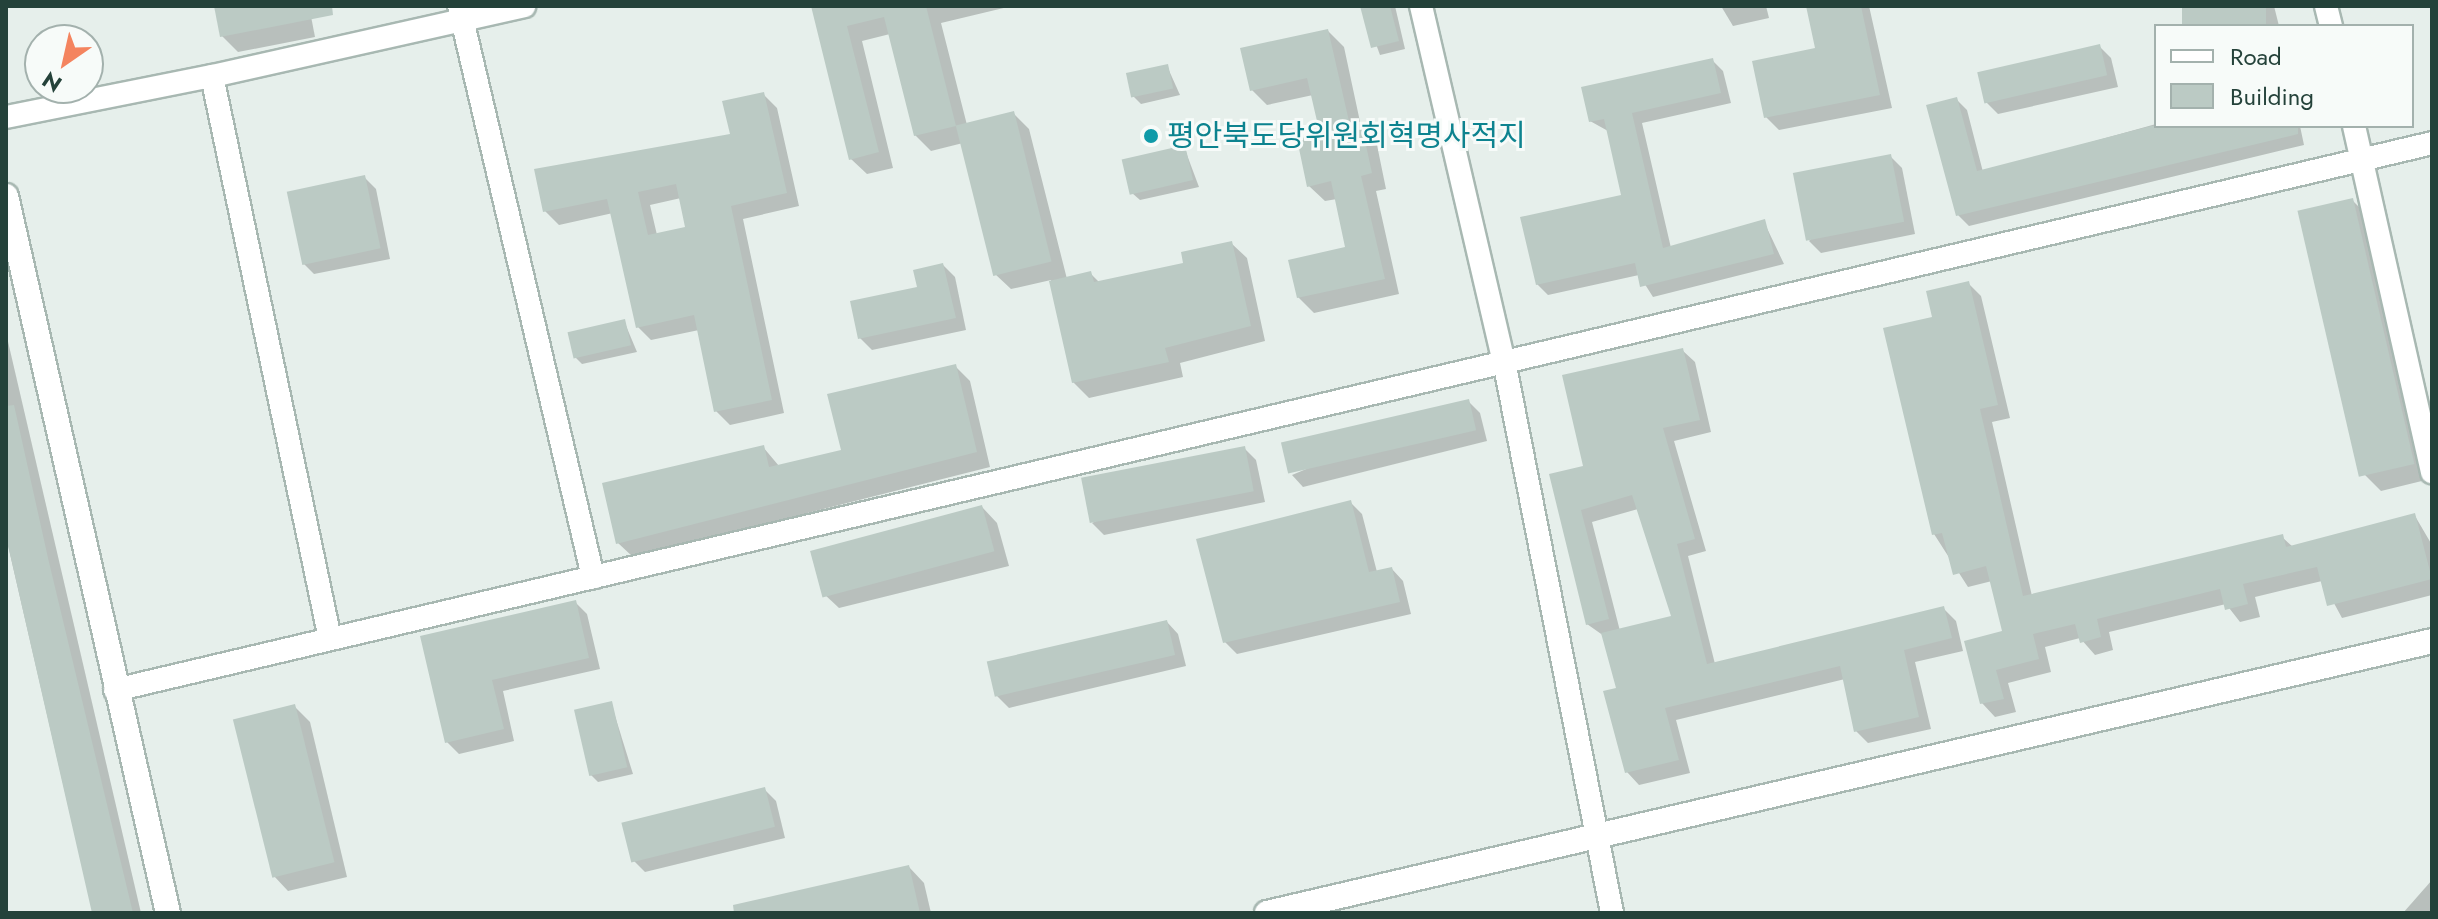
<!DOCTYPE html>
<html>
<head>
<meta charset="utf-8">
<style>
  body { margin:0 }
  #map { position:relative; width:2438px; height:919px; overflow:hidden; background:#e6efeb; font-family:Jost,"Noto Sans KR",sans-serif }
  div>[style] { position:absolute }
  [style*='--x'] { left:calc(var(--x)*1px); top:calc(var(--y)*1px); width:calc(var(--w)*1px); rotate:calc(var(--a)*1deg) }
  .shadow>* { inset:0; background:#0003 }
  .building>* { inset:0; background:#bbcac4; transform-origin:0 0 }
  .roads { filter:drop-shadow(2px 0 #a8b8b2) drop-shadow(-2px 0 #a8b8b2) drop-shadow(0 2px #a8b8b2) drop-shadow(0 -2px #a8b8b2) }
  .minor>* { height:22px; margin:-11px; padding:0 11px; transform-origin:11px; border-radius:11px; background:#fff }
  .tertiary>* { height:24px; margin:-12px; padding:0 12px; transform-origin:12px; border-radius:12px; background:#fff }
  .dots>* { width:22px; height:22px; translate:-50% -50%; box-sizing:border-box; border:4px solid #f7fbf9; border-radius:50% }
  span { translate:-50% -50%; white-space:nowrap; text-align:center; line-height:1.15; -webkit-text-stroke:6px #f7fbf9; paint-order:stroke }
  .culture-label { font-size:30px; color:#0d838f }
  .left { translate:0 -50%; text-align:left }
  .frame { position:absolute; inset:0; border:8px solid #24423a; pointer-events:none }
  .legend { position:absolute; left:2154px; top:24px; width:260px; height:104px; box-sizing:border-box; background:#f7fbf9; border:2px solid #a3b1ad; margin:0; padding:10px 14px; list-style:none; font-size:24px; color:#24423a }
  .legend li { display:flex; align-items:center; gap:16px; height:40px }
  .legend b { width:40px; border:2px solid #a3b1ad }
  .north { position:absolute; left:24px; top:24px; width:80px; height:80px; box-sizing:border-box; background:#f7fbf9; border:2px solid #a3b1ad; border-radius:50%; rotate:214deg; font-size:22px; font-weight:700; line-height:32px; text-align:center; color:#24423a }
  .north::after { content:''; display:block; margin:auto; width:28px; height:36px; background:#f4845f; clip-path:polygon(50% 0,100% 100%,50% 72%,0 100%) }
</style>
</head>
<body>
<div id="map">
  <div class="shadow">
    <div style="clip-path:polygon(216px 6px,309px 6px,315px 37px,238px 52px,222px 36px)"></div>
    <div style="clip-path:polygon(813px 6px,1012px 6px,941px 23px,967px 125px,1014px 114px,1029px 129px,1067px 279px,1091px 274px,1100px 283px,1186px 264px,1231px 243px,1247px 258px,1265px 341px,1180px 363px,1183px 377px,1089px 398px,1073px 382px,1051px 280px,1011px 289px,995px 274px,963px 143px,931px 151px,915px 135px,890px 34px,862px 41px,893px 168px,867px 174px,851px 159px)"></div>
    <div style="clip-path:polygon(1362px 6px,1395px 6px,1405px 49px,1380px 55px)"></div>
    <div style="clip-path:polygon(1721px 6px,1766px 6px,1769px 18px,1733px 26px)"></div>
    <div style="clip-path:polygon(1808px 6px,1869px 6px,1892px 108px,1779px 130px,1766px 117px,1818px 50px)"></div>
    <div style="clip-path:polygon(2199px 6px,2274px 6px,2279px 26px,2190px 26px)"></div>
    <div style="clip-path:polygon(1328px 31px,1344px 47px,1362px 131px,1377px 145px,1386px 189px,1376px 191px,1399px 294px,1314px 313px,1298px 297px,1348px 249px,1337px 199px,1325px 201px,1309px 186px,1322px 135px,1313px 95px,1267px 105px,1252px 90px)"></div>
    <div style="clip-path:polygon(2099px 46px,2111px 58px,2118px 87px,1998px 114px,1986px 102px)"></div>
    <div style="clip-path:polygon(1712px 60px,1723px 71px,1731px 103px,1642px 123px,1671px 248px,1764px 222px,1784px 264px,1653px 297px,1639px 275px,1548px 295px,1537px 284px,1623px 197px,1608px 131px,1590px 121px)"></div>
    <div style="clip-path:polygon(1167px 66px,1180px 95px,1141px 104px,1133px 96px)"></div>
    <div style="clip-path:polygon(evenodd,763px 94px,777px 108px,799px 206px,743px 219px,784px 413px,730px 425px,716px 411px,699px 330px,651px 340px,638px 327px,613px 213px,559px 225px,545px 211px,732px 136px,763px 94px,681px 198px,687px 229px,657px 235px,650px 205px,681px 198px)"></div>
    <div style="clip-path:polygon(1956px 99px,1967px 110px,1983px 172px,2156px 124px,2300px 126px,2304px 145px,1969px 226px,1958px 215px)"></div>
    <div style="clip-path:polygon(1184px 147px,1199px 187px,1140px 200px,1132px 193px)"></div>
    <div style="clip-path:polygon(1890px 156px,1902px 168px,1915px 234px,1821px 253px,1809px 241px)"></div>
    <div style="clip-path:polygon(364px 177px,376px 189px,390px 259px,314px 274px,302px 262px)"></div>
    <div style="clip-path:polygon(2352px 200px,2368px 216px,2430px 479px,2381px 491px,2365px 475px)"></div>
    <div style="clip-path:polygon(943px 265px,955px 277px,966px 330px,872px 350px,860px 338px)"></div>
    <div style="clip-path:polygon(1968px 283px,1981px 296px,2010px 418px,1992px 422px,2032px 596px,2282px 537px,2293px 547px,2415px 516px,2432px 545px,2432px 595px,2342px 618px,2322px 581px,2255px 597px,2260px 617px,2240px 622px,2226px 604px,2109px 632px,2113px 650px,2095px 655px,2080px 638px,2045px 647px,2051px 672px,2008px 683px,2016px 712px,1995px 717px,1982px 703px,2004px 633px,1992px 581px,1968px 587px,1934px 534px,1934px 318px)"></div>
    <div style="clip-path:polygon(624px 321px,637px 352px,582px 364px,575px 357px)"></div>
    <div style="clip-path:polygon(6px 333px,141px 913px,93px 913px,6px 537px)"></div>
    <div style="clip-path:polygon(evenodd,1682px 350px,1695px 362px,1711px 432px,1674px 441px,1706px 551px,1688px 556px,1715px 664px,1943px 608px,1956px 621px,1963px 651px,1915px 662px,1931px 729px,1868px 743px,1856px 731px,1845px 679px,1676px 720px,1690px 773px,1639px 785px,1627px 772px,1618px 690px,1604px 636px,1587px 624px,1552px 475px,1585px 467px,1682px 350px,1638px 509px,1674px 617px,1620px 631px,1592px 522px,1638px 509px)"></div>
    <div style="clip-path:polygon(955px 366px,970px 381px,990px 467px,633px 557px,618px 543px,763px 447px,779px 466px,843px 452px)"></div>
    <div style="clip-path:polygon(1468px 401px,1480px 413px,1487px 441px,1303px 487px,1292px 475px)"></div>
    <div style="clip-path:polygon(1244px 448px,1256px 460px,1265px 502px,1104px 535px,1092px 523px)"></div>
    <div style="clip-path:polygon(1350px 502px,1362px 514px,1377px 572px,1392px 569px,1403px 581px,1411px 614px,1237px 654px,1225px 642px)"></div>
    <div style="clip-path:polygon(982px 507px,997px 523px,1009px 566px,839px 608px,823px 593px)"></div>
    <div style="clip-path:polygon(575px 602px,587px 614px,600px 669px,503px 691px,514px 741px,459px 754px,447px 742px,423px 637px)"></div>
    <div style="clip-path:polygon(1167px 622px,1178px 634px,1186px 666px,1009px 708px,997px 696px)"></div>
    <div style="clip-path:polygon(611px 703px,633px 774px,598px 782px,590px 774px)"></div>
    <div style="clip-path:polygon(294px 706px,310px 722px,347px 877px,288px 891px,273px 875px)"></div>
    <div style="clip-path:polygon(764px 789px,776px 801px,785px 838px,645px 872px,633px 860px)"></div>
    <div style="clip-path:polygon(909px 867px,924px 883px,931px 913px,740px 913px)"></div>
    <div style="clip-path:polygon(2432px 880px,2432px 913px,2403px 913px)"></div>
  </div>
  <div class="building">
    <div style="clip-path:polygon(214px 6px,332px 6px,333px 15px,220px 37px)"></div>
    <div style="clip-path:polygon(811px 6px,926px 6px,956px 126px,914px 136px,884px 17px,847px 26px,879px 152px,849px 160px)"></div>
    <div style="clip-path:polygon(1360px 6px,1390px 6px,1399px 41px,1371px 48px)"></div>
    <div style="clip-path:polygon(1806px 6px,1861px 6px,1880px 95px,1764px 118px,1752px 61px,1815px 48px)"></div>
    <div style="left:2182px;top:6px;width:84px;height:21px"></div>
    <div style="clip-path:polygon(1328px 29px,1351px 130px,1362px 127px,1372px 173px,1361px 176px,1385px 279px,1297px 298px,1288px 260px,1345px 247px,1331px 181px,1307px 187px,1297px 139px,1320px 134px,1307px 78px,1250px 91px,1240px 48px)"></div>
    <div style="left:2100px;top:44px;width:32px;height:126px;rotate:77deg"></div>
    <div style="clip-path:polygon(1713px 58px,1721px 93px,1632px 113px,1663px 248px,1765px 219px,1774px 254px,1640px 287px,1635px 263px,1536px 285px,1520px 217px,1621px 195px,1604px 119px,1589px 122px,1581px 87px)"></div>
    <div style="left:1168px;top:64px;width:25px;height:43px;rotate:78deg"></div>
    <div style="clip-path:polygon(evenodd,764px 92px,787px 193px,731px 206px,772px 400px,714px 412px,694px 315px,636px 328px,607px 199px,543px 212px,534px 169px,730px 134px,722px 101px,764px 92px,676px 184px,685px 227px,648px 235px,638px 192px,676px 184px)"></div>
    <div style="clip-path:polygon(1957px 97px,1977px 171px,2151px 126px,2298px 126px,2298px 134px,1956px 216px,1926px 105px)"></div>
    <div style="left:1014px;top:111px;width:155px;height:60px;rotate:76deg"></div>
    <div style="left:1185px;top:145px;width:36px;height:65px;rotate:77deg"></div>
    <div style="left:1891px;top:154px;width:69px;height:100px;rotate:79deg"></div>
    <div style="left:365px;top:175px;width:75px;height:80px;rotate:78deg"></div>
    <div style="left:2353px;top:198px;width:273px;height:57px;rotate:77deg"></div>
    <div style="clip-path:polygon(1232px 241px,1251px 326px,1165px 348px,1169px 362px,1072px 383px,1049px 281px,1091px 271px,1094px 282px,1183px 263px,1181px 252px)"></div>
    <div style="clip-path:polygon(943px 263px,956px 318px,858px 339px,850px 301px,917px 287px,913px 270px)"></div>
    <div style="clip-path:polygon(1969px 281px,1998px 405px,1980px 409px,2023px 596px,2283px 534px,2286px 547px,2415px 513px,2432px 579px,2327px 606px,2317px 567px,2243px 584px,2248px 604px,2225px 610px,2220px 589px,2097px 619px,2101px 637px,2080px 643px,2075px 624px,2033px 634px,2039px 659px,1996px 670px,2004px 699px,1980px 704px,1964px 641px,2002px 631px,1986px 566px,1953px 575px,1942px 533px,1932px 535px,1883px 328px,1932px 317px,1926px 291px)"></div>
    <div style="left:625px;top:319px;width:27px;height:59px;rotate:77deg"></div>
    <div style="clip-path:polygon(1683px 348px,1700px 420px,1663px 428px,1695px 539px,1677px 544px,1707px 664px,1944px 606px,1952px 638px,1904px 650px,1919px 717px,1854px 732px,1840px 666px,1665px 708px,1679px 760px,1625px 773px,1603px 691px,1616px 688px,1601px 633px,1671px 616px,1632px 495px,1581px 510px,1609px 619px,1586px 625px,1549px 474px,1583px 466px,1562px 375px)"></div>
    <div style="clip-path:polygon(956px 364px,977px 452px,616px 544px,602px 483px,764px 445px,769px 467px,841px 450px,827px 394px)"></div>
    <div style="left:1469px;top:399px;width:32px;height:193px;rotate:77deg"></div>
    <div style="clip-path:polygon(14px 405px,48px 558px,133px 913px,92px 913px,6px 536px,6px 406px)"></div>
    <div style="left:1245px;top:446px;width:46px;height:167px;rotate:79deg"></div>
    <div style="clip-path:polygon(1351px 500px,1369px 572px,1392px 567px,1400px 602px,1223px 643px,1196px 539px)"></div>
    <div style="left:982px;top:505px;width:48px;height:178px;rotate:75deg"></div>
    <div style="clip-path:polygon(576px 600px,589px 658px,492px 680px,504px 729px,445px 743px,420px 636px)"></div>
    <div style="left:1167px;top:620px;width:36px;height:185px;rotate:77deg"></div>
    <div style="left:612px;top:701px;width:68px;height:39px;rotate:77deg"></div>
    <div style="left:295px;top:704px;width:163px;height:64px;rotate:76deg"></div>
    <div style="left:765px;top:787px;width:41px;height:148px;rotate:76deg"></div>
    <div style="clip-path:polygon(909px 865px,920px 913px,734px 913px,733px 905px)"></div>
  </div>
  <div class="roads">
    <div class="minor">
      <div style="--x:459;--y:6;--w:587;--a:76.79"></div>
      <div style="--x:1421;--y:6;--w:370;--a:76.9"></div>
      <div style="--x:1505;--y:366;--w:557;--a:78.93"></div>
      <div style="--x:2326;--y:6;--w:21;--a:76"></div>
      <div style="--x:6;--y:117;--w:210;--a:-11.3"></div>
      <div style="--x:2354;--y:126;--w:355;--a:77.3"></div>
      <div style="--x:330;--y:639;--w:575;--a:-101.84"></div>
      <div style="--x:212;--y:76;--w:320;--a:-12.6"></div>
      <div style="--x:115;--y:690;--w:2381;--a:-13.28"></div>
    </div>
    <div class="tertiary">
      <div style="--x:6;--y:196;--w:735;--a:77.27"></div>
      <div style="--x:1267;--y:913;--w:1196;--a:-13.14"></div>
    </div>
  </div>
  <div class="dots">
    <div style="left:1151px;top:136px;background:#0f9aa8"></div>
  </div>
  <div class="culture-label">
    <span class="left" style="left:1167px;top:136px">평안북도당위원회혁명사적지</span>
  </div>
  <div class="frame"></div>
  <ul class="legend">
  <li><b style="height:10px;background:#fff"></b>Road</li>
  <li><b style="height:22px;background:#bbcac4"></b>Building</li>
  </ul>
  <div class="north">N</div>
</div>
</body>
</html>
